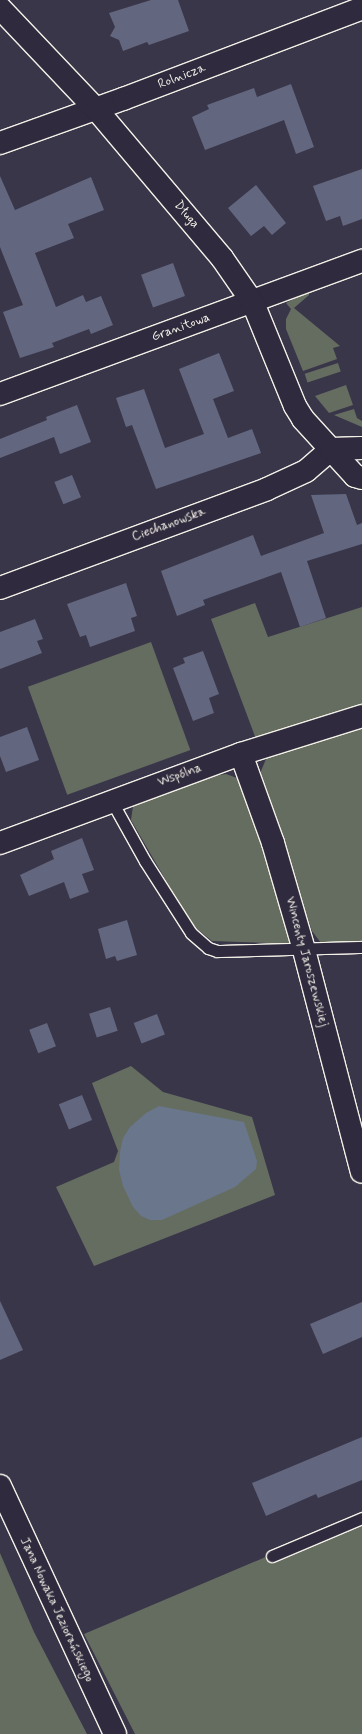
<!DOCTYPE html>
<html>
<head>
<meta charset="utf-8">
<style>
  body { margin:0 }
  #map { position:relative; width:362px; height:1734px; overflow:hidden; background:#39364a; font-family:Mynerve,sans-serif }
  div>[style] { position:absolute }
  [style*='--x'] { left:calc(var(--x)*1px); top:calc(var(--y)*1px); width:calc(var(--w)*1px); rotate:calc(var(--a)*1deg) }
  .green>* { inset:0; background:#656d60; transform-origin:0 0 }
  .water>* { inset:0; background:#69768b }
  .building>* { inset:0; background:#62667f; transform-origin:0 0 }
  .roads { filter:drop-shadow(1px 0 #f4f1e8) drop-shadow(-1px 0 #f4f1e8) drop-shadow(0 1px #f4f1e8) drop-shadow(0 -1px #f4f1e8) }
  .lane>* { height:11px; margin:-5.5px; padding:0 5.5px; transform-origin:5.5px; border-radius:5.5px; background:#2f2a3d }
  .street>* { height:22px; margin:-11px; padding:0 11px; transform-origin:11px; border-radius:11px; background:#2f2a3d }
  .secondary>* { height:22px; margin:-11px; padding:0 11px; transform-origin:11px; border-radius:11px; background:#2f2a3d }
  span { translate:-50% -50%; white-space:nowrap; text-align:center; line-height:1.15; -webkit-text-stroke:3px #2f2a3d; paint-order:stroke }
  .street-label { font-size:13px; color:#f4f1e8 }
</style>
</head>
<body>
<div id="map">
  <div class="green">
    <div style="clip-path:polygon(308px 291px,309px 295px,294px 308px,340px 346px,333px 348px,337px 359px,303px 371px,286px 329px,286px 319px,291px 309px,286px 303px)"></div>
    <div style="left:338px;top:363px;width:9px;height:35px;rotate:72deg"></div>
    <div style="clip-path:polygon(346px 385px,353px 405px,329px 413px,315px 396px)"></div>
    <div style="clip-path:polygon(354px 409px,357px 418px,362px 421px,362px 427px,334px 415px)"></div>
    <div style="clip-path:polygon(255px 603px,268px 637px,362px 607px,362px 711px,256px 739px,211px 619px)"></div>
    <div style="left:151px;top:642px;width:115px;height:131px;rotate:70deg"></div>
    <div style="clip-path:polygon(362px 727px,362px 941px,321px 943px,312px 931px,261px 789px,261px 771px,266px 759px,280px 750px)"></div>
    <div style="clip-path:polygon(226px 774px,237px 778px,245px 790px,295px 944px,212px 941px,191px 924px,131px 820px,133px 806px,201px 778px)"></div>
    <div style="clip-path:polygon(131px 1066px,163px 1092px,252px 1117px,275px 1195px,94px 1266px,56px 1187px,114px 1162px,118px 1151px,92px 1083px)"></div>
    <div style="clip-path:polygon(362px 1526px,362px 1734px,135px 1734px,84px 1634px,268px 1556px,272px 1564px)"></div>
    <div style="clip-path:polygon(0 1553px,34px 1632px,87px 1734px,0 1734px)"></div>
  </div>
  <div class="water">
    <div style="clip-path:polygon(159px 1106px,244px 1122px,257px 1161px,256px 1169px,235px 1187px,162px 1220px,150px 1220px,141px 1216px,133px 1207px,123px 1186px,119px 1170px,120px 1152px,123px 1138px,130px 1127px,146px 1113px)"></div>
  </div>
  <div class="building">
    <div style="clip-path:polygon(151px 0,178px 0,189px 31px,149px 45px,147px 42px,123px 51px,119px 40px,110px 36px,115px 27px,109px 13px)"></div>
    <div style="clip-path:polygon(291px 84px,314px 147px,296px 154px,284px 120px,205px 150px,192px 117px,209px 109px,207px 105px,254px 88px,257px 97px)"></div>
    <div style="clip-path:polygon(362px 169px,362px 219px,343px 226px,340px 216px,326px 221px,313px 186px)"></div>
    <div style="clip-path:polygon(0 176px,15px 210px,91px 177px,104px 210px,68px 224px,74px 238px,35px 253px,56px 307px,83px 295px,86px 302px,101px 296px,113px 325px,91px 334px,89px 329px,52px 343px,54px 347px,20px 358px,3px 312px,23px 305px,0 247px)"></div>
    <div style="clip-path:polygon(256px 185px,286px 223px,272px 235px,264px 226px,251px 236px,228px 208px)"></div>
    <div style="left:173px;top:263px;width:35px;height:34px;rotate:70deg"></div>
    <div style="clip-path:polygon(219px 353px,234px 391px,213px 399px,228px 438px,252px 429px,261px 453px,156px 489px,132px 425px,126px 427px,116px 398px,144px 389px,165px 448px,204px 434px,179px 369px)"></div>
    <div style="clip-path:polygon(77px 405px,91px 442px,60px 454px,54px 437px,0 458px,0 439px,47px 420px,46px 417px)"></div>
    <div style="left:72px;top:475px;width:24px;height:19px;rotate:68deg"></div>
    <div style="clip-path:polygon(346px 494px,357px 525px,362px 523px,362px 544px,307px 561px,326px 618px,300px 627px,281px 572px,203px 600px,205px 605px,177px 616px,161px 571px,253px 535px,261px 556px,324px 533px,311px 495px)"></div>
    <div style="clip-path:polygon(126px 583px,137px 616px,131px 618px,135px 631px,90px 647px,86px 635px,80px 637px,67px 604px)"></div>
    <div style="clip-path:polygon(35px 619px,43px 639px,37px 641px,42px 653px,0 669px,0 632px)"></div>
    <div style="clip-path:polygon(203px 651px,219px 694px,209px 698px,214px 713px,193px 721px,173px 668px,185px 663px,183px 658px)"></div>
    <div style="clip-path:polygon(27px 727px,39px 760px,6px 772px,0 756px,0 737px)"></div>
    <div style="clip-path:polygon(82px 838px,94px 870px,82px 874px,89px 892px,70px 899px,64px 882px,29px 896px,20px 875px,54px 859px,51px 851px)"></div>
    <div style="clip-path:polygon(127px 920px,137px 955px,117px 961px,115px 956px,106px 959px,98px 929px)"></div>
    <div style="left:110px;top:1007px;width:25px;height:22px;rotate:72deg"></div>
    <div style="left:157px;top:1014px;width:22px;height:25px;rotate:69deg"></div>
    <div style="left:47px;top:1023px;width:25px;height:19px;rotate:69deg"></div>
    <div style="left:82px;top:1095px;width:27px;height:25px;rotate:68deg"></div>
    <div style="clip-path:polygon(0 1301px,23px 1350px,0 1360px)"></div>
    <div style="clip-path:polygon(362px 1302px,362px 1337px,323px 1354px,310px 1324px)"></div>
    <div style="clip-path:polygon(362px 1437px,362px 1480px,318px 1498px,316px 1494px,266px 1516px,252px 1483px)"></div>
  </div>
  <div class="roads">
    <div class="lane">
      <div style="--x:111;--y:800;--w:70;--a:60.9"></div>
      <div style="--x:145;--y:861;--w:85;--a:57.4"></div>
      <div style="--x:191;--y:933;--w:23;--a:41"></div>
      <div style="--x:208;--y:948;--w:9;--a:18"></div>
      <div style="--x:217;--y:951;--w:145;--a:-1.6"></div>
      <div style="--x:272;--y:1556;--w:98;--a:-22.9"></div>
    </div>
    <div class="street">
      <div style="--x:0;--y:143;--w:131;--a:-19.7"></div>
      <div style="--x:123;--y:99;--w:256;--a:-20.8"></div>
      <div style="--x:0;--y:394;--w:386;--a:-20.2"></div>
      <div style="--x:0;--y:588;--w:285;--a:-20.3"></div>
      <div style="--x:267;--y:489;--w:43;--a:-24.8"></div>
      <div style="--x:306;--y:471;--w:33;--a:-41"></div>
      <div style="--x:241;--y:754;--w:95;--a:70.2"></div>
      <div style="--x:273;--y:843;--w:111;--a:73.8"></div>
      <div style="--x:304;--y:950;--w:229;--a:75.4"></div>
      <div style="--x:0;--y:843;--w:257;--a:-20.3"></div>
      <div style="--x:241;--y:754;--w:127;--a:-17.4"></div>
      <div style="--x:0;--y:1486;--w:273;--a:65.1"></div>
    </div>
    <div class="secondary">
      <div style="--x:0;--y:8;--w:139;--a:46.5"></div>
      <div style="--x:96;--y:109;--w:195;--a:49.8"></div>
      <div style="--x:222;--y:258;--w:55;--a:55.4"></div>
      <div style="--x:253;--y:303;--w:111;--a:67.8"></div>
      <div style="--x:295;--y:406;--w:15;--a:58"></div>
      <div style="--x:303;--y:419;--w:77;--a:47.6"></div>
      <div style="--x:355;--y:476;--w:7;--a:16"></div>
      <div style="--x:331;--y:449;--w:31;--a:-2"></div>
    </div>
  </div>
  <div class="street-label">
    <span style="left:182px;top:77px;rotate:-21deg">Rolnicza</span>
    <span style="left:186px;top:215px;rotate:50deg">Długa</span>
    <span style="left:181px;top:328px;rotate:-20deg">Granitowa</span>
    <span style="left:169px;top:525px;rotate:-20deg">Ciechanowska</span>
    <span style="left:180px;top:776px;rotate:-20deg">Wspólna</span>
    <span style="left:306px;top:962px;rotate:75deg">Wincenty Jaroszewskiej</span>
    <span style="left:56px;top:1610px;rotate:65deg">Jana Nowaka Jeziorańskiego</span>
  </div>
</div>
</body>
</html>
